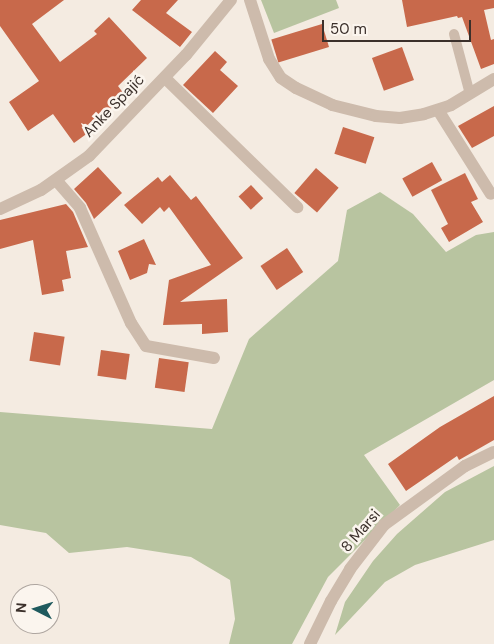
<!DOCTYPE html>
<html>
<head>
<meta charset="utf-8">
<style>
  body { margin:0 }
  #map { position:relative; width:494px; height:644px; overflow:hidden; background:#f4ebe1; font-family:"DM Sans",sans-serif }
  div>[style] { position:absolute }
  [style*='--x'] { left:calc(var(--x)*1px); top:calc(var(--y)*1px); width:calc(var(--w)*1px); rotate:calc(var(--a)*1deg) }
  .green>* { inset:0; background:#b8c4a0 }
  .building>* { inset:0; background:#c8694b; transform-origin:0 0 }
  .lane>* { height:10px; margin:-5px; padding:0 5px; transform-origin:5px; border-radius:5px; background:#cdbbac }
  .street>* { height:12px; margin:-6px; padding:0 6px; transform-origin:6px; border-radius:6px; background:#cdbbac }
  span { translate:-50% -50%; white-space:nowrap; text-align:center; line-height:1.15; -webkit-text-stroke:5px #fbf5ee; paint-order:stroke }
  .street-label { font-size:15px; color:#3b302b }
  .north { position:absolute; left:10px; top:584px; width:50px; height:50px; box-sizing:border-box; background:#fbf5ee; border:1px solid #aea6a0; border-radius:50%; rotate:275deg; font-size:14px; font-weight:700; line-height:20px; text-align:center; color:#3b302b }
  .north::after { content:''; display:block; margin:auto; width:18px; height:22px; background:#1f5a5e; clip-path:polygon(50% 0,100% 100%,50% 72%,0 100%) }
  .scale { position:absolute; left:322px; top:20px; width:149px; height:22px; box-sizing:border-box; border:2px solid #3b302b; border-top:0; padding-left:6px; font-size:15px; line-height:18px; white-space:nowrap; color:#3b302b; -webkit-text-stroke:4px #fbf5ee; paint-order:stroke }
</style>
</head>
<body>
<div id="map">
  <div class="green">
    <div style="clip-path:polygon(261px 0,336px 0,339px 8px,274px 33px)"></div>
    <div style="clip-path:polygon(380px 192px,413px 214px,446px 252px,476px 235px,494px 232px,494px 380px,364px 455px,400px 505px,328px 577px,292px 644px,229px 644px,235px 619px,230px 580px,191px 557px,127px 547px,69px 553px,46px 533px,0 525px,0 412px,212px 429px,249px 339px,338px 261px,347px 210px)"></div>
    <div style="clip-path:polygon(494px 466px,494px 540px,415px 565px,385px 582px,335px 635px,345px 602px,373px 561px,397px 534px,445px 492px)"></div>
  </div>
  <div class="building">
    <div style="clip-path:polygon(0 0,64px 0,32px 24px,60px 62px,97px 34px,94px 31px,109px 17px,147px 58px,118px 86px,127px 98px,93px 123px,96px 127px,74px 143px,53px 114px,28px 131px,9px 102px,39px 81px,0 26px)"></div>
    <div style="clip-path:polygon(141px 0,178px 0,166px 13px,192px 32px,180px 47px,132px 10px)"></div>
    <div style="clip-path:polygon(402px 0,494px 0,494px 8px,484px 10px,491px 40px,494px 39px,494px 64px,481px 69px,462px 17px,458px 18px,457px 16px,407px 27px)"></div>
    <div style="left:322px;top:24px;width:24px;height:53px;rotate:73deg"></div>
    <div style="left:402px;top:47px;width:35px;height:32px;rotate:70deg"></div>
    <div style="clip-path:polygon(215px 51px,227px 62px,220px 70px,238px 86px,213px 113px,183px 85px)"></div>
    <div style="clip-path:polygon(494px 106px,494px 136px,472px 148px,458px 126px)"></div>
    <div style="left:343px;top:127px;width:33px;height:28px;rotate:18deg"></div>
    <div style="left:432px;top:162px;width:21px;height:34px;rotate:61deg"></div>
    <div style="clip-path:polygon(98px 167px,122px 193px,94px 219px,86px 203px,74px 189px)"></div>
    <div style="left:316px;top:168px;width:30px;height:33px;rotate:41deg"></div>
    <div style="clip-path:polygon(465px 173px,478px 199px,471px 202px,483px 222px,449px 242px,441px 228px,448px 224px,431px 190px)"></div>
    <div style="clip-path:polygon(170px 175px,191px 200px,196px 196px,243px 258px,180px 302px,227px 299px,228px 332px,202px 334px,202px 324px,163px 325px,169px 280px,211px 265px,169px 207px,164px 212px,160px 207px,142px 224px,124px 205px,158px 177px,162px 182px)"></div>
    <div style="left:251px;top:185px;width:18px;height:17px;rotate:47deg"></div>
    <div style="clip-path:polygon(66px 204px,73px 212px,88px 247px,66px 251px,71px 278px,62px 280px,64px 291px,42px 295px,33px 240px,0 249px,0 220px)"></div>
    <div style="clip-path:polygon(144px 239px,156px 265px,149px 264px,147px 273px,130px 280px,118px 251px)"></div>
    <div style="left:287px;top:248px;width:29px;height:32px;rotate:56deg"></div>
    <div style="left:34px;top:332px;width:31px;height:29px;rotate:9deg"></div>
    <div style="left:101px;top:350px;width:29px;height:26px;rotate:8deg"></div>
    <div style="left:159px;top:358px;width:30px;height:30px;rotate:8deg"></div>
    <div style="clip-path:polygon(494px 396px,494px 440px,459px 460px,457px 456px,406px 491px,388px 464px,440px 427px)"></div>
  </div>
  <div class="lane">
    <div style="--x:454;--y:34;--w:62;--a:75.1"></div>
  </div>
  <div class="street">
    <div style="--x:250;--y:0;--w:62;--a:72.1"></div>
    <div style="--x:269;--y:59;--w:22;--a:58"></div>
    <div style="--x:281;--y:78;--w:18;--a:34"></div>
    <div style="--x:296;--y:88;--w:40;--a:25"></div>
    <div style="--x:332;--y:105;--w:45;--a:14"></div>
    <div style="--x:376;--y:116;--w:24;--a:5"></div>
    <div style="--x:400;--y:118;--w:24;--a:-9"></div>
    <div style="--x:424;--y:114;--w:28;--a:-18"></div>
    <div style="--x:451;--y:105;--w:50;--a:-31.2"></div>
    <div style="--x:165;--y:78;--w:185;--a:44.3"></div>
    <div style="--x:438;--y:110;--w:99;--a:57.8"></div>
    <div style="--x:56;--y:180;--w:37;--a:49"></div>
    <div style="--x:80;--y:208;--w:126;--a:66.1"></div>
    <div style="--x:131;--y:323;--w:27;--a:57"></div>
    <div style="--x:146;--y:346;--w:69;--a:10"></div>
    <div style="--x:0;--y:209;--w:45;--a:-24.9"></div>
    <div style="--x:41;--y:190;--w:59;--a:-35.3"></div>
    <div style="--x:89;--y:156;--w:140;--a:-46.2"></div>
    <div style="--x:186;--y:55;--w:71;--a:-50.7"></div>
    <div style="--x:310;--y:644;--w:48;--a:-64"></div>
    <div style="--x:331;--y:601;--w:37;--a:-59"></div>
    <div style="--x:350;--y:569;--w:56;--a:-52.3"></div>
    <div style="--x:384;--y:525;--w:100;--a:-36.1"></div>
    <div style="--x:465;--y:466;--w:32;--a:-26"></div>
  </div>
  <div class="street-label">
    <span style="left:114px;top:106px;rotate:-46deg">Anke Spajić</span>
    <span style="left:361px;top:531px;rotate:-49deg">8 Marsi</span>
  </div>
  <div class="north">N</div>
  <div class="scale">50 m</div>
</div>
</body>
</html>
